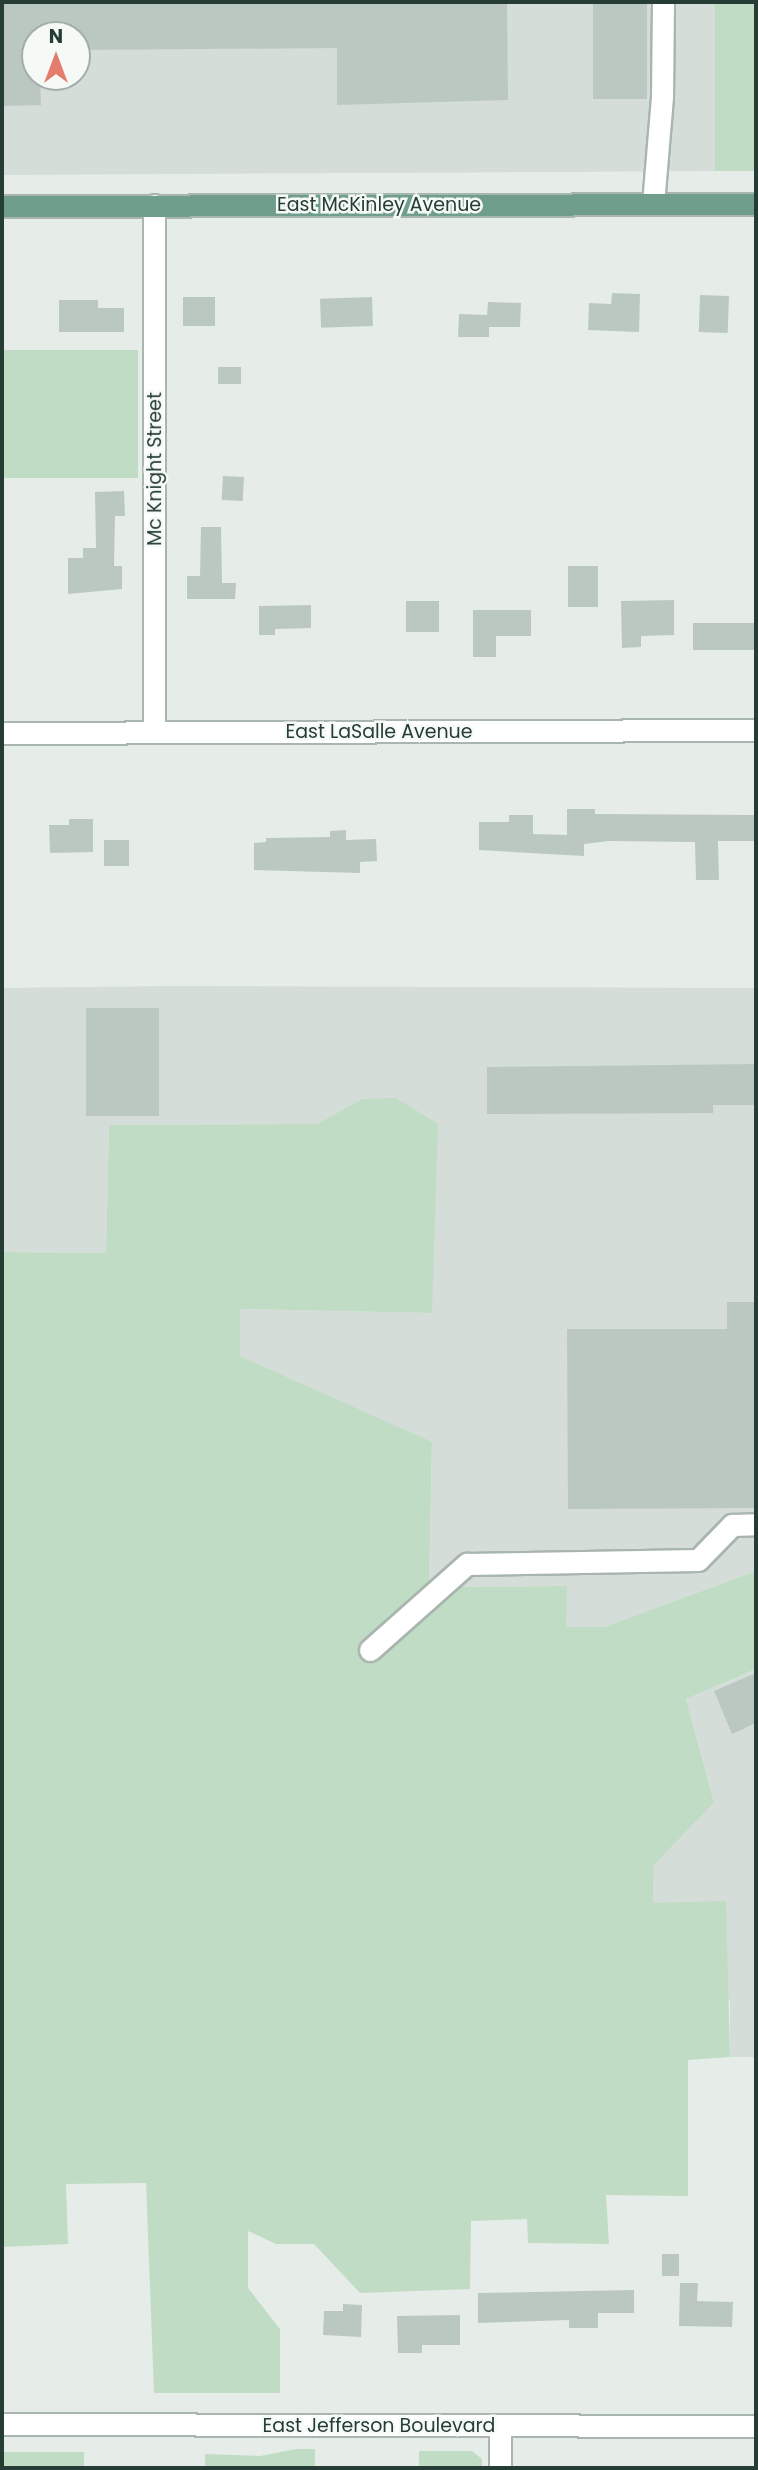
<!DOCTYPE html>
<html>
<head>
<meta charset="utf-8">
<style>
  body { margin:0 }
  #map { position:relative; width:758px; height:2470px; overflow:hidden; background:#e6ede9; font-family:Poppins,sans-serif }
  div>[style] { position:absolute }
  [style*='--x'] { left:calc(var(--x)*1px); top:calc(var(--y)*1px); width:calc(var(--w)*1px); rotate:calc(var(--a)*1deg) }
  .built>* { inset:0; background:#d4ddd8 }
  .green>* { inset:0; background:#c1dcc5; transform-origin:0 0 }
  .building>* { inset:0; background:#bbc8c2; transform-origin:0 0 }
  .roads { filter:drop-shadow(2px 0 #a9b5af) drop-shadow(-2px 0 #a9b5af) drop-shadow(0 2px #a9b5af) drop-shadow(0 -2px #a9b5af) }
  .minor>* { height:21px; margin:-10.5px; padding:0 10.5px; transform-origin:10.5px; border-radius:10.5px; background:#fff }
  .major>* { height:21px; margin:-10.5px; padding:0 10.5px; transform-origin:10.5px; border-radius:10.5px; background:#6f9e8d }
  span { translate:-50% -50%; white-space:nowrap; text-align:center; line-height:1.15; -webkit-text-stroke:5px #f6faf7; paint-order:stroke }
  .street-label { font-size:19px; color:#263d35 }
  .frame { position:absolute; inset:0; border:4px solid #263d35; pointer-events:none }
  .north { position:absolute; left:21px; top:21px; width:70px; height:70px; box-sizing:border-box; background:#f6faf7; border:2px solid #a3aea9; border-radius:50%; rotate:0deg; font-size:19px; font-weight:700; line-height:28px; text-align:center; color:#263d35 }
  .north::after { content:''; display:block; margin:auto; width:24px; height:32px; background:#e47d6d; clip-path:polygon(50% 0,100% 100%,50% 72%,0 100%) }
</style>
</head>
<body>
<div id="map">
  <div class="built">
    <div style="clip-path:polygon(evenodd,2px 2px,715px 2px,717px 171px,2px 175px,2px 2px,35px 35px,77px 35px,77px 77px,35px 77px,35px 35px)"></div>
    <div style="clip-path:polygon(171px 986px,756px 988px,756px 1571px,604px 1627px,566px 1628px,566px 1586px,429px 1587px,432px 1443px,240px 1356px,240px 1309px,432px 1313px,362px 1099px,317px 1124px,109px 1125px,106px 1253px,2px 1252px,2px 988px)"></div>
    <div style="clip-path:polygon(756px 1669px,756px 2057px,730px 2057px,730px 2001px,653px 1903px,654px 1865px,714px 1801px,686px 1699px)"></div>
  </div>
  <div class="green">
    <div style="left:715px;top:2px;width:41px;height:169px"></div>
    <div style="left:138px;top:350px;width:128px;height:136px;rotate:90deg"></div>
    <div style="clip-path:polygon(396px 1098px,438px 1124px,432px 1313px,240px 1309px,240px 1356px,432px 1442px,429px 1587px,567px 1586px,566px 1627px,604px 1627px,756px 1571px,756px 1669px,686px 1699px,714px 1802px,654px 1865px,653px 1903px,726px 1901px,730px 2057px,688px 2060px,688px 2196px,606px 2195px,609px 2244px,528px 2243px,527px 2219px,471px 2221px,470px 2289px,360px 2293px,314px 2244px,276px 2244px,248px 2231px,248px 2288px,280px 2329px,280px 2393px,154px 2393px,146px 2183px,66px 2184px,68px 2244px,2px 2247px,2px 1252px,106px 1253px,109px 1125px,317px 1124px,362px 1099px)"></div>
    <div style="clip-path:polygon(296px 2449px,315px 2449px,315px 2468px,205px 2468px,205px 2454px,260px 2456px)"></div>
    <div style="clip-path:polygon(419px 2451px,472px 2451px,482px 2459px,482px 2468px,419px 2468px)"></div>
    <div style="left:2px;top:2452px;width:82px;height:16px"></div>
  </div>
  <div class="building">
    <div style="clip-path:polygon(2px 2px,507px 2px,508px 100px,337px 105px,337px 48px,77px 50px,77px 35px,35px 35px,35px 77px,40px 77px,41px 105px,2px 106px)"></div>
    <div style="left:593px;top:2px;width:54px;height:97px"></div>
    <div style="clip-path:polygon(612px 293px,640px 294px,639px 332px,588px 330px,589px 303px,611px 304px)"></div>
    <div style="left:700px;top:295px;width:29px;height:37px;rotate:2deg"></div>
    <div style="left:215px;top:297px;width:29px;height:32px;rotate:90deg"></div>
    <div style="left:372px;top:297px;width:29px;height:52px;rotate:88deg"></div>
    <div style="clip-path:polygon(59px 300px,98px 300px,98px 308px,124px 308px,124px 332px,59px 332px)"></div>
    <div style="clip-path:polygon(488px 302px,521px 303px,520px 327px,489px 327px,489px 337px,458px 337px,459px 314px,487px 315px)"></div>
    <div style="left:241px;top:367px;width:17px;height:23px;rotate:90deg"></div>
    <div style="left:223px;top:476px;width:21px;height:24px;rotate:3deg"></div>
    <div style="clip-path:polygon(124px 491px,125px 516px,115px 516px,114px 566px,122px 566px,122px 589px,68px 594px,68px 558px,83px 558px,83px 548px,96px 548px,95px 492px)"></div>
    <div style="clip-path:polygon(201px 527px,221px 527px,222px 583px,236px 583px,235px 599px,187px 599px,187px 576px,200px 576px)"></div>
    <div style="left:568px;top:566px;width:30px;height:41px"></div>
    <div style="clip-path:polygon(674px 600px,674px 635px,641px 636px,641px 647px,622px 648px,621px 601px)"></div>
    <div style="left:406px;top:601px;width:33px;height:31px"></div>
    <div style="clip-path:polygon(311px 605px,311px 628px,275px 629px,275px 635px,259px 635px,259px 606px)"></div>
    <div style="clip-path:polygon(473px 610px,531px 610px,531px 636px,496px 636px,496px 657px,473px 657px)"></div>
    <div style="left:755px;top:623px;width:27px;height:62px;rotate:90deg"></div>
    <div style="clip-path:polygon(567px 809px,595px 809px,595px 814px,754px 815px,754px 841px,718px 841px,719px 880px,696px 880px,695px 842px,609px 841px,584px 844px,584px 856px,479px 850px,479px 822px,509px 822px,509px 815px,533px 815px,533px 834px,567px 835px)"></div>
    <div style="clip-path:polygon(69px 819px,93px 819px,93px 852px,50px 853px,49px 825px,69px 825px)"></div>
    <div style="clip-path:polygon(346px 830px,346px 840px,376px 839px,377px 861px,360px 862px,360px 873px,254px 870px,254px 843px,266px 842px,266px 838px,330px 837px,330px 831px)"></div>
    <div style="left:104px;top:840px;width:25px;height:26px"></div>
    <div style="left:86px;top:1008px;width:73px;height:108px"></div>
    <div style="clip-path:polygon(756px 1064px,756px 1105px,713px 1105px,713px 1113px,487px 1114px,487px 1067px)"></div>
    <div style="clip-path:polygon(727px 1302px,756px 1302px,756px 1508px,568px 1509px,567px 1329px,727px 1329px)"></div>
    <div style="clip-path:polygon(756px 1673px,756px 1723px,732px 1734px,714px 1691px)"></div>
    <div style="left:662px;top:2254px;width:17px;height:22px"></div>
    <div style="clip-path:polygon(680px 2283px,698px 2283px,697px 2301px,733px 2302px,732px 2327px,679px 2326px)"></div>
    <div style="clip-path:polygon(634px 2290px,634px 2313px,598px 2313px,598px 2328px,569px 2328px,569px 2320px,478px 2323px,478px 2293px)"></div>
    <div style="clip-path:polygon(343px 2304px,362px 2305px,361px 2337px,323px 2335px,324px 2311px,343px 2311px)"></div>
    <div style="clip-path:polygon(460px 2315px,460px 2345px,422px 2345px,422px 2353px,398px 2353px,397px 2316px)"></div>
  </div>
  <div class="roads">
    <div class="minor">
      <div style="--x:653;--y:204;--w:107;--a:-85.2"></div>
      <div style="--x:662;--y:97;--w:95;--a:-89.4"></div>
      <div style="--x:154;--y:732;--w:527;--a:-90"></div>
      <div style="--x:2;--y:733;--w:754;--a:-0.23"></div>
      <div style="--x:370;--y:1650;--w:130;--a:-41.6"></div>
      <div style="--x:467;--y:1564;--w:231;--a:-1"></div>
      <div style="--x:698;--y:1560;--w:49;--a:-45.8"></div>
      <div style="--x:732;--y:1525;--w:24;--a:-2"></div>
      <div style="--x:2;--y:2424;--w:754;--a:0.15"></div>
      <div style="--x:500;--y:2468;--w:42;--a:-90"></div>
    </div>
    <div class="major">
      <div style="--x:2;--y:206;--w:754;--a:-0.15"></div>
    </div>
  </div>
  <div class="street-label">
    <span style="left:379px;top:205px">East McKinley Avenue</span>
    <span style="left:155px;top:469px;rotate:-90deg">Mc Knight Street</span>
    <span style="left:379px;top:732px">East LaSalle Avenue</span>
    <span style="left:379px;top:2426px">East Jefferson Boulevard</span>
  </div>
  <div class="frame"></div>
  <div class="north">N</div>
</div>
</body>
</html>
